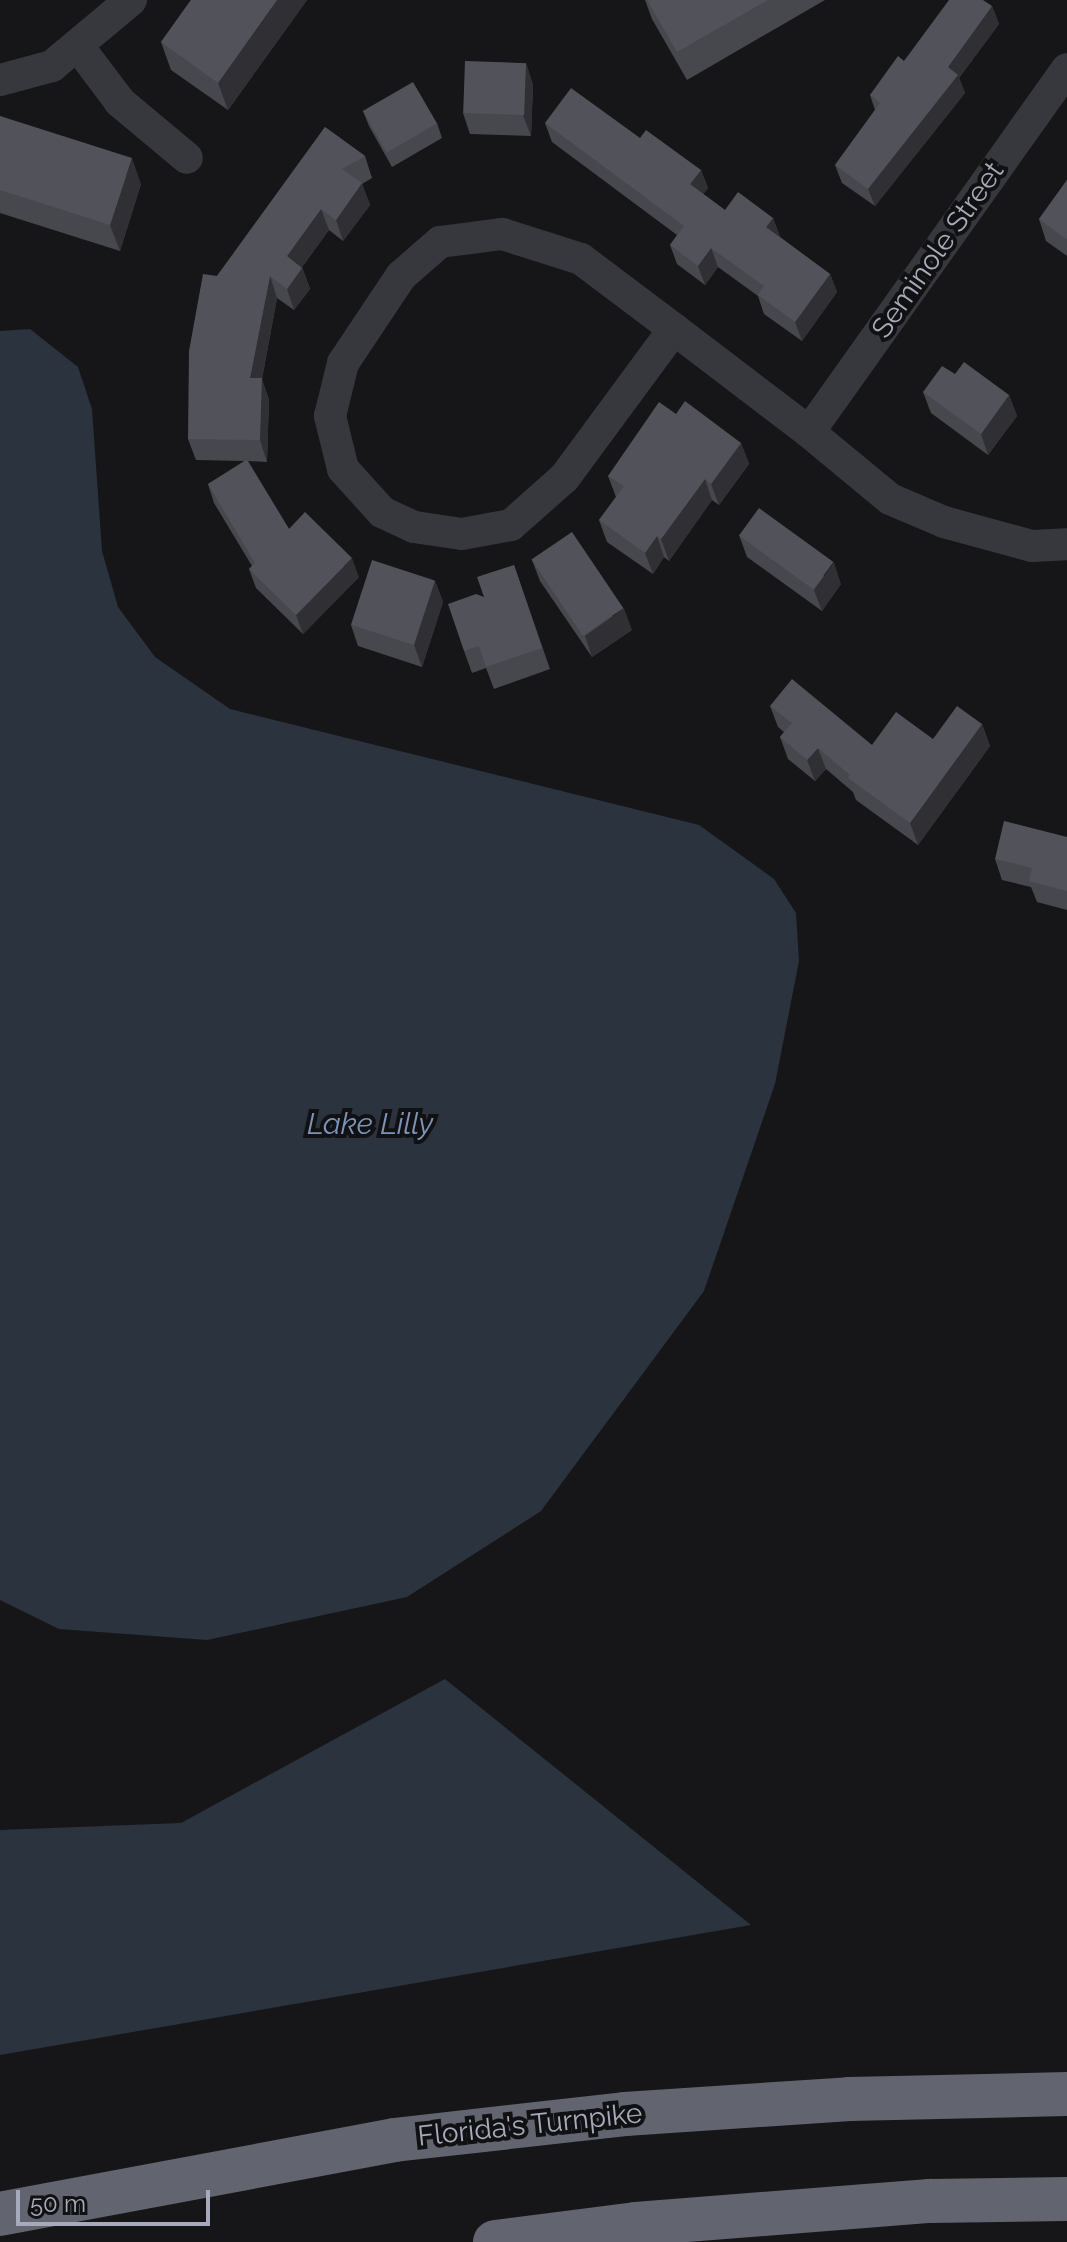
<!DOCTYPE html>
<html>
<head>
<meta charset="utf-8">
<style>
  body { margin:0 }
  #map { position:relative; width:1067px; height:2242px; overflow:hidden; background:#161618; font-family:Raleway,sans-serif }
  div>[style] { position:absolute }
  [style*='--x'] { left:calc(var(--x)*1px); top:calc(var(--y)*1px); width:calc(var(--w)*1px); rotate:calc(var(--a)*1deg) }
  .water>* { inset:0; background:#2b333e }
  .minor>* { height:32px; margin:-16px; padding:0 16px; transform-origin:16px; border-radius:16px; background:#37373e }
  .highway>* { height:44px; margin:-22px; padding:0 22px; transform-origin:22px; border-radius:22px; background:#62646f }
  .wall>* { inset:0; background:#47474e }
  .shaded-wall>* { inset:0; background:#2f2f34 }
  .building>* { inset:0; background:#52525a; transform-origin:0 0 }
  span { translate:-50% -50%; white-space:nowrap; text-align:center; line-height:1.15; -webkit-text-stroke:8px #111113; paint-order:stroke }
  .street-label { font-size:28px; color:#a7aaba }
  .water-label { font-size:30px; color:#7b94b8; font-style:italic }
  .scale { position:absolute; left:16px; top:2190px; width:194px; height:36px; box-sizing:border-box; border:4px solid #a7aaba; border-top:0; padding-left:10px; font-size:24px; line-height:28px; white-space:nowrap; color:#a7aaba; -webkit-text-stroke:6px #111113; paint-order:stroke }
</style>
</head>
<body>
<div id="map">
  <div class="water">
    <div style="clip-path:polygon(30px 329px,78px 367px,92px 409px,102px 551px,118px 607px,155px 657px,230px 709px,699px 825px,774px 879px,796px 913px,799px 961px,775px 1084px,704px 1291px,541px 1511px,407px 1597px,207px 1640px,59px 1629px,0 1600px,0 331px)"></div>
    <div style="clip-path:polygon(445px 1679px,751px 1925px,0 2055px,0 1830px,181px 1823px)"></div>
  </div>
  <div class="minor">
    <div style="--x:78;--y:46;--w:70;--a:53.1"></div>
    <div style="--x:120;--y:102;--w:87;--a:39.9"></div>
    <div style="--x:0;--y:80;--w:54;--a:-15.1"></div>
    <div style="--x:52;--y:66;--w:103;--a:-39.9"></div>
    <div style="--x:674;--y:329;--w:185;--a:126.4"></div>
    <div style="--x:564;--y:478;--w:71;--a:138.4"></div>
    <div style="--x:511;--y:525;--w:50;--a:169.6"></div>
    <div style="--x:462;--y:534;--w:49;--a:-171.7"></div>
    <div style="--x:414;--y:527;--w:35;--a:-155"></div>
    <div style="--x:382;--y:512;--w:58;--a:-132.2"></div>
    <div style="--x:343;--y:469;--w:55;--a:-103.8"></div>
    <div style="--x:330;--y:416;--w:55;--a:-76.2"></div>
    <div style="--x:343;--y:363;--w:105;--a:-56.3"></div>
    <div style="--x:401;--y:276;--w:52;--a:-41.1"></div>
    <div style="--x:440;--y:242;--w:63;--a:-7.4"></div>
    <div style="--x:502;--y:234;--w:83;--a:17.6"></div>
    <div style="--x:581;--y:259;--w:116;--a:37"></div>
    <div style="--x:674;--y:329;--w:170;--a:37.3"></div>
    <div style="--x:809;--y:432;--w:105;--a:39.6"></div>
    <div style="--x:890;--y:499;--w:59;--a:23.1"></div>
    <div style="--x:944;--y:522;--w:91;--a:15.3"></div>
    <div style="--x:1032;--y:546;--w:35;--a:-3"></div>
    <div style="--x:809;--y:432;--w:445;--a:-54.6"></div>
  </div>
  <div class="highway">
    <div style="--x:0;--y:2214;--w:401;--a:-10.6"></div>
    <div style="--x:394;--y:2140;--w:232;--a:-6.4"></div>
    <div style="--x:625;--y:2114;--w:225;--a:-3.8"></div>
    <div style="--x:849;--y:2099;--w:218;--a:-1.3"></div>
    <div style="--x:495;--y:2242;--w:142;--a:-7.3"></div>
    <div style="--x:636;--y:2224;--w:295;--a:-4.5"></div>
    <div style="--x:930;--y:2201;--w:137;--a:-0.8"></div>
  </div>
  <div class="wall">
    <div style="clip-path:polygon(191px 0,307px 0,228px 110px,171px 70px,161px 42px)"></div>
    <div style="clip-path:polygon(645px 0,825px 0,687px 80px,652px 19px)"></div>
    <div style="clip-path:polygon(992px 6px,999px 24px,959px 78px,965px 93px,875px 206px,842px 183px,835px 165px,875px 110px,870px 95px,904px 61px)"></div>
    <div style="clip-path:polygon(526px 63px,533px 85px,531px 136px,470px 134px,463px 113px)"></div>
    <div style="clip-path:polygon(363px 111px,437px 123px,442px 138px,392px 167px,369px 126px)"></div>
    <div style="clip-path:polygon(0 116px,141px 184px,120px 251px,0 213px)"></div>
    <div style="clip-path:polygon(545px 123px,640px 138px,701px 170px,708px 188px,703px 194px,725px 210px,773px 218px,780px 237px,830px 274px,837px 292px,802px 341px,764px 314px,758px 296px,718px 267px,705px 285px,677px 264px,670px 245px,677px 235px,552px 142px)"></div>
    <div style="clip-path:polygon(325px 127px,365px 156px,372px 178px,362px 184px,370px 205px,343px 241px,329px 230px,302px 267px,310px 289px,294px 310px,277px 298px,262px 379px,269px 400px,267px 462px,248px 461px,289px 529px,359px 577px,303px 634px,256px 588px,249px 569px,252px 566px,214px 503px,208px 484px,244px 461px,196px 460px,188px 439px,217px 276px)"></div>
    <div style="clip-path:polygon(1067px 180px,1067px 256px,1046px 241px,1039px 219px)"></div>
    <div style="clip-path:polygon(955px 374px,1009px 395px,1017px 416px,988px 455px,931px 413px,923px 392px)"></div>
    <div style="clip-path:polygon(676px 414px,741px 443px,749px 464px,719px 505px,712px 500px,669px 561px,664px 557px,653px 574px,607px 542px,599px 520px,616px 497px,608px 476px)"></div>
    <div style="clip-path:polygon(739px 535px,841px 584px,822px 611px,747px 557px)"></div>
    <div style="clip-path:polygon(532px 560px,632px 630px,592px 657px,540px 581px)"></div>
    <div style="clip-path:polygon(514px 565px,550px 669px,494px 689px,486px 668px,472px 673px,464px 651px,484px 597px)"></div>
    <div style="clip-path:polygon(435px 581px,443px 602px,422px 667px,358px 646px,351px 625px)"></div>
    <div style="clip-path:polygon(770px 706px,872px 745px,933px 739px,982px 724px,990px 746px,918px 845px,856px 800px,853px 792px,826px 769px,815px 781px,788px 759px,780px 737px,784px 732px,778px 727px)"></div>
    <div style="clip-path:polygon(1067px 837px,1067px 910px,1037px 902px,1031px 887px,1002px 880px,995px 859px)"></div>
  </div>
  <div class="shaded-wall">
    <div style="clip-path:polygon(277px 0,307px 0,228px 110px,218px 83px)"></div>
    <div style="clip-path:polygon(992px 6px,999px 24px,959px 78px,965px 93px,875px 206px,868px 189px,948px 67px)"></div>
    <div style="clip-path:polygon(526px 63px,533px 85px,531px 136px,523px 115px)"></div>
    <div style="clip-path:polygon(132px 158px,141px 184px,120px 251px,110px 225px)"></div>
    <div style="clip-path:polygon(701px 170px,708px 188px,697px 203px,690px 184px)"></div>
    <div style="clip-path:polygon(362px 183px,370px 205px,343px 241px,336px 220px)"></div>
    <div style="clip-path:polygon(321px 209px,329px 230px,294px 278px,287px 256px)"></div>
    <div style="clip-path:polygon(773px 218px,780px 236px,773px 246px,766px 227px)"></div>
    <div style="clip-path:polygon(711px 248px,718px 267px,705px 285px,698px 266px)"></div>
    <div style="clip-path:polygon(302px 268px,310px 289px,294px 310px,287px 289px)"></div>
    <div style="clip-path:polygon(830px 274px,837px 292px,802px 341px,795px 322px)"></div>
    <div style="clip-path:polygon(270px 276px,277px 298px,262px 379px,269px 400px,267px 462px,260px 440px,250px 378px)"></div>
    <div style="clip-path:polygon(1009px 395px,1017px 416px,988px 455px,981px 434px)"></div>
    <div style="clip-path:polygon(741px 443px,749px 464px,719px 505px,711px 484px)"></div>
    <div style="clip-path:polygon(705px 479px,712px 500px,669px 561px,661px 539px)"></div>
    <div style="clip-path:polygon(657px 536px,664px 557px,653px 574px,645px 553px)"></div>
    <div style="clip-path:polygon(352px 558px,359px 577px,303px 634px,296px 615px)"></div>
    <div style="clip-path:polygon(834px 562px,841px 584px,822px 611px,814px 590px)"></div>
    <div style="clip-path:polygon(435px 581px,443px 602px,422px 667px,414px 645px)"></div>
    <div style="clip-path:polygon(624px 608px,632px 630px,592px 657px,585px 636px)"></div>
    <div style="clip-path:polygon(982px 724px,990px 746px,918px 845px,910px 823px)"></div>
    <div style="clip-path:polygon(818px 748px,826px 769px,815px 781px,807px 760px)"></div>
  </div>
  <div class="building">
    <div style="clip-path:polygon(191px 0,277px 0,218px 83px,161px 42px)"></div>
    <div style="clip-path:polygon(647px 0,768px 0,677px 52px)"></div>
    <div style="clip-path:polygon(949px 0,983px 0,992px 6px,948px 67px,958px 75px,868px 189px,835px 165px,880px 103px,870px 95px,898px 56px,904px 61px)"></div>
    <div style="left:465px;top:61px;width:61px;height:52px;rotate:2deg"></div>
    <div style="left:413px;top:82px;width:48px;height:58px;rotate:60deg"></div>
    <div style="clip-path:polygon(571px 88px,640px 138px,646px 130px,701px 170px,690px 184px,725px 210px,738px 192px,773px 218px,766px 227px,830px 274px,795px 322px,758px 295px,764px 286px,711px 248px,698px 266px,670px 245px,684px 226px,545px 123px)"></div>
    <div style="clip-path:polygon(0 116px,132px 158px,110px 225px,0 190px)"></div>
    <div style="clip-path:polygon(325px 127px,365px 156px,342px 169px,362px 183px,336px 220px,321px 209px,287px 256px,302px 268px,287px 289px,270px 276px,250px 378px,262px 378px,260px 440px,188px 439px,189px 351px,203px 274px,217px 276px)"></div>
    <div style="clip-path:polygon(1067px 180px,1067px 240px,1039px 219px)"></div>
    <div style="clip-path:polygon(964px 362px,1009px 395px,981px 434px,923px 392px,942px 366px,955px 374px)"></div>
    <div style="clip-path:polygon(685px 401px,741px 443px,711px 484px,705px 479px,661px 539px,657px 536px,645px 553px,599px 520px,624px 486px,608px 476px,659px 402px,676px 414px)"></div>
    <div style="clip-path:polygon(247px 460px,289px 529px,305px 512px,352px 558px,296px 615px,249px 569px,255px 563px,208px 484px)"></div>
    <div style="left:759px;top:508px;width:92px;height:34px;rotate:36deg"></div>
    <div style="left:572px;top:532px;width:92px;height:49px;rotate:56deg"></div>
    <div style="left:372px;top:560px;width:66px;height:68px;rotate:18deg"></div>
    <div style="clip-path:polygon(514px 565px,542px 648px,486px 667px,479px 646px,464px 651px,448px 604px,476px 594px,484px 597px,477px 577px)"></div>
    <div style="clip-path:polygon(792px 679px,872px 745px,896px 712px,933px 739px,957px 706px,982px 724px,910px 823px,848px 778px,850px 775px,818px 748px,807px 760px,780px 737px,792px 723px,770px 706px)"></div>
    <div style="clip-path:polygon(1004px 821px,1067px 837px,1067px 891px,1029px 881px,1032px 868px,995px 859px)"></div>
  </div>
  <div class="street-label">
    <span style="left:938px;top:250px;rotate:-55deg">Seminole Street</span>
    <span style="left:530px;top:2125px;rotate:-6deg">Florida's Turnpike</span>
  </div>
  <div class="water-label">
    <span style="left:370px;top:1124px">Lake Lilly</span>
  </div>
  <div class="scale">50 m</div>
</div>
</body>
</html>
